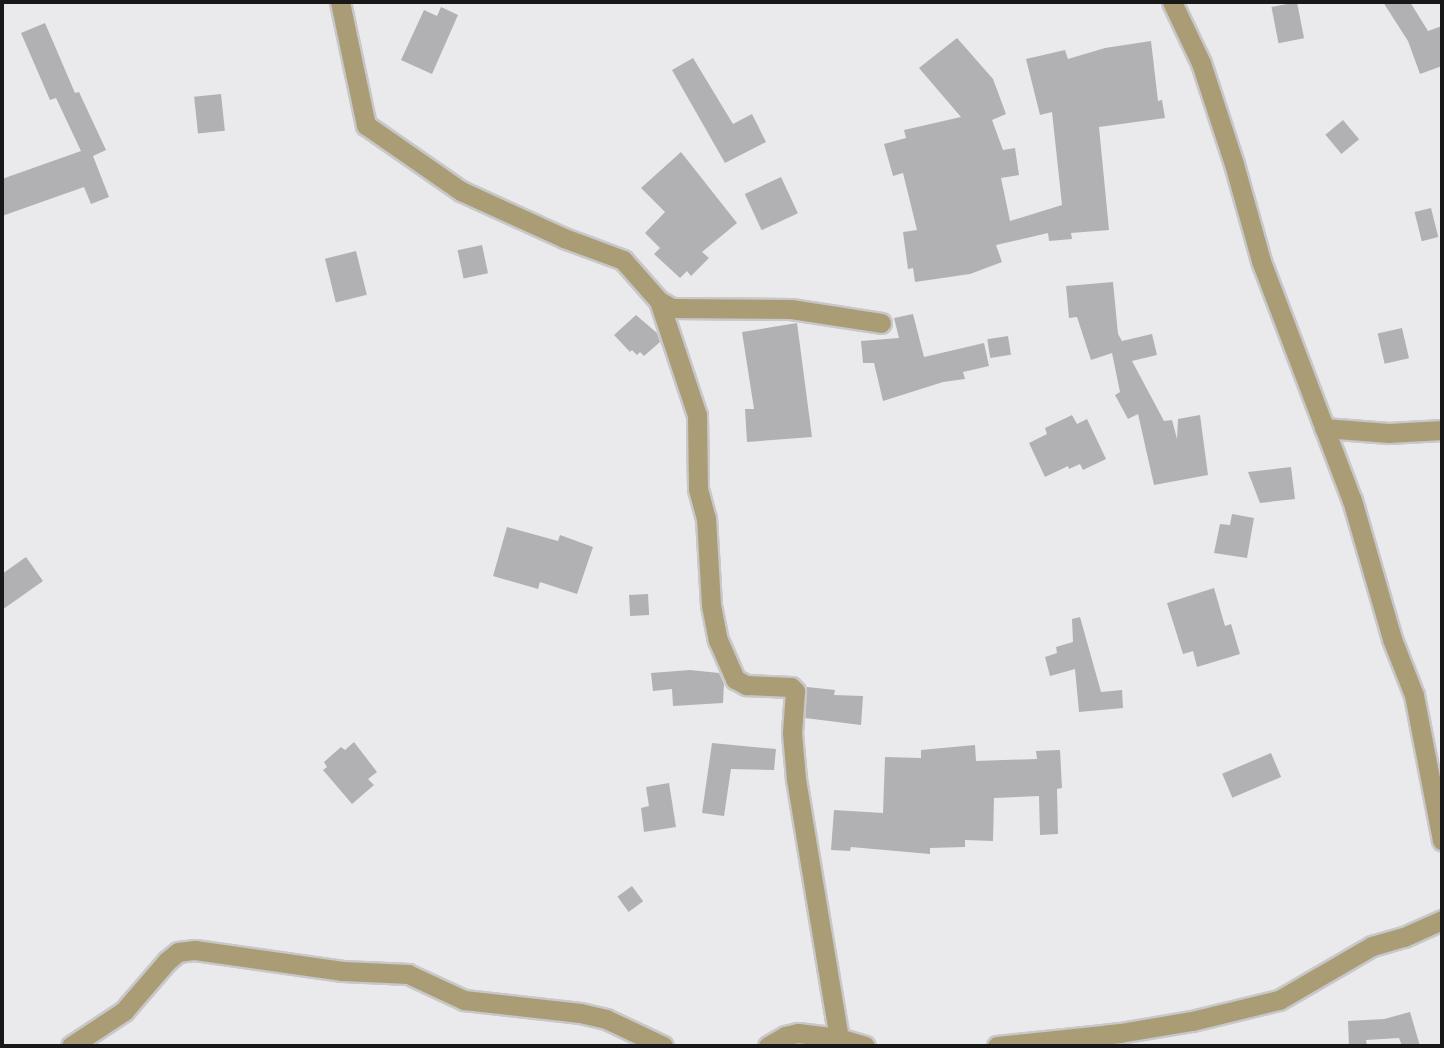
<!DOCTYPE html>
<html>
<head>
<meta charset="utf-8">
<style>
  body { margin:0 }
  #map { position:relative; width:1444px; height:1048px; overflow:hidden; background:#eaeaed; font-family:Manrope,sans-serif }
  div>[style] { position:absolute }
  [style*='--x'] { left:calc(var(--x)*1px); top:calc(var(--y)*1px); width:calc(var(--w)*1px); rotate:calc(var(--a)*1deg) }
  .building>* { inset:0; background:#b1b0b2; transform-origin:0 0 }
  .roads { filter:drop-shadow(2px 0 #c8c8cb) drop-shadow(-2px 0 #c8c8cb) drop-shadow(0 2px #c8c8cb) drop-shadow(0 -2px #c8c8cb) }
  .minor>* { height:19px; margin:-9.5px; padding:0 9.5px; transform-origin:9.5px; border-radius:9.5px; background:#aa9d76 }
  span { translate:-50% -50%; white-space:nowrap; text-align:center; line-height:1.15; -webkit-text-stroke:5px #f7f8fa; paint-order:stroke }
  .frame { position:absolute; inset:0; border:4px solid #181819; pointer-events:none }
</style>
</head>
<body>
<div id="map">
  <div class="building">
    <div style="left:1297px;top:2px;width:37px;height:26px;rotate:79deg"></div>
    <div style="clip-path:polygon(1383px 2px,1410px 2px,1428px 31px,1442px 26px,1442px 66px,1420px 74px,1408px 41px)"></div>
    <div style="clip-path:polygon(441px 7px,458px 15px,432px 74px,401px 60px,424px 10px,437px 16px)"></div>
    <div style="clip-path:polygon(45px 23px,75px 93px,79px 92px,106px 150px,93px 156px,109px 197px,91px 204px,84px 187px,2px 216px,2px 179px,81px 151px,56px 98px,50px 100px,21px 33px)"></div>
    <div style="clip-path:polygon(957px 38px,993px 79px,1006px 114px,992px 120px,1003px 150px,1015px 148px,1019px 175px,1001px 178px,1010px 221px,1062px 205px,1052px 112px,1040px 115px,1026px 59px,1065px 50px,1068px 59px,1105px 48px,1151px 41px,1158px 101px,1162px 100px,1165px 118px,1099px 127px,1109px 230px,1071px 233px,1072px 239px,1049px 241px,1048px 233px,996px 245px,1002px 262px,970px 274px,915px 282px,913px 268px,908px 269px,903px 232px,917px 230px,903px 173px,893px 176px,884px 144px,906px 138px,904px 130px,961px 117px,919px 68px)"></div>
    <div style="clip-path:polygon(693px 58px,733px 124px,752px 114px,766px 142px,725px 163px,672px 70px)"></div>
    <div style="left:221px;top:94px;width:37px;height:27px;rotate:84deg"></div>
    <div style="left:1343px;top:120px;width:25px;height:23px;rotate:50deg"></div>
    <div style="clip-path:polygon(681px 152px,737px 223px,702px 252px,709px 258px,691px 276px,687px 271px,680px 278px,654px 254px,660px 248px,645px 233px,665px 212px,641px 188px)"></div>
    <div style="left:781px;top:177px;width:40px;height:40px;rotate:65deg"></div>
    <div style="left:1431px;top:208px;width:30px;height:17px;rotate:76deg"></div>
    <div style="left:482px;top:245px;width:29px;height:25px;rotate:78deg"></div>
    <div style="left:356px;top:251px;width:45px;height:32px;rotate:76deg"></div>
    <div style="clip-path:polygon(1113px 282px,1118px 334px,1122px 341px,1152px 334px,1157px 355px,1132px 361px,1164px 421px,1172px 420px,1177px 439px,1178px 419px,1200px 415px,1208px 475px,1154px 485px,1138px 414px,1128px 419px,1115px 395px,1120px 392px,1112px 353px,1091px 360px,1077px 317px,1069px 318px,1066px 286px)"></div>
    <div style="clip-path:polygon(913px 314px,924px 357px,984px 343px,989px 366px,963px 372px,965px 379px,943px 382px,883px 401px,874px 363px,863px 363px,861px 341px,899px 338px,894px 318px)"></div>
    <div style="clip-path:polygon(636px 315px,657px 333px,660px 342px,644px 356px,640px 352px,637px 355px,632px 350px,630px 352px,614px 335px)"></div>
    <div style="clip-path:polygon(797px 323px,812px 437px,747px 442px,745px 409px,754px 409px,742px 332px)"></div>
    <div style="left:1402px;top:328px;width:31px;height:25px;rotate:77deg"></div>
    <div style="left:1008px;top:336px;width:19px;height:21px;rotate:81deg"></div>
    <div style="clip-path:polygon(1072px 415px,1077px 424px,1087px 419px,1106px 459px,1083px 470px,1080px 464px,1069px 469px,1068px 466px,1045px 477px,1029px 443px,1047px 434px,1045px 428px)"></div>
    <div style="clip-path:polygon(1291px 467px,1295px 499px,1260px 503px,1248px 472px)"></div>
    <div style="clip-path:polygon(1232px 514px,1254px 518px,1247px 558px,1214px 553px,1220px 524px,1230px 525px)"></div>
    <div style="clip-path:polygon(507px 527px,558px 541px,560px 535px,593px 547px,577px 594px,540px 582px,538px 589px,493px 576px)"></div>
    <div style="clip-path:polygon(26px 557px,43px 581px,2px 610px,2px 574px)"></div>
    <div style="clip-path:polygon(1214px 588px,1225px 626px,1231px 624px,1240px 654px,1197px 667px,1193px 651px,1183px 654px,1167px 603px)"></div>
    <div style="left:648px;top:594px;width:21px;height:19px;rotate:87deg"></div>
    <div style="clip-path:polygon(1080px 617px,1101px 692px,1122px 690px,1123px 708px,1079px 712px,1075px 669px,1050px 676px,1045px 657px,1057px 653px,1056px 647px,1073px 642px,1072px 619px)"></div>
    <div style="clip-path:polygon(690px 670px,719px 673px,724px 684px,723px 703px,673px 706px,672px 689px,653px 691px,651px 673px)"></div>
    <div style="clip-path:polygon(807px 687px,835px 690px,834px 695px,863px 696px,861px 725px,805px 718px)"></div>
    <div style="clip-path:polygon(354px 742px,377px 772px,368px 779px,374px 785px,352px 804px,323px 770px,327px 767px,324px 762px,341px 747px,345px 750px)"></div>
    <div style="clip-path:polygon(712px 743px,776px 749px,774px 770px,731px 769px,724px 816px,702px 813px)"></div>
    <div style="clip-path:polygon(975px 745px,976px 761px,1037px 759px,1036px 751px,1060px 750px,1062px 788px,1057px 789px,1058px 834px,1040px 835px,1039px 796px,994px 798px,993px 841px,965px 840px,965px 847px,930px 848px,930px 854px,851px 847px,850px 851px,831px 850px,834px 810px,883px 813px,885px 757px,921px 758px,921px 750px)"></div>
    <div style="left:1271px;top:753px;width:26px;height:53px;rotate:67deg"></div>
    <div style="clip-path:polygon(669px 783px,676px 827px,644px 832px,641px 808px,649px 806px,646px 787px)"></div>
    <div style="left:632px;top:886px;width:19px;height:18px;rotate:54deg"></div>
    <div style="clip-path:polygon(1410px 1012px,1420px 1046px,1402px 1046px,1399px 1038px,1366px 1040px,1367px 1046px,1349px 1046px,1348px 1021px,1384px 1019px)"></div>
  </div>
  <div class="roads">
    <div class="minor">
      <div style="--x:340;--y:2;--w:126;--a:78.1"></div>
      <div style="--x:366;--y:125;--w:116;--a:34.8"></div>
      <div style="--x:461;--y:191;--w:113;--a:24.5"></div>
      <div style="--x:564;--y:238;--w:63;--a:20.4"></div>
      <div style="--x:623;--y:260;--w:55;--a:48.7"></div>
      <div style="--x:659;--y:301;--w:15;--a:28"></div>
      <div style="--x:672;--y:308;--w:119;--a:0.5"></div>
      <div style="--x:791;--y:309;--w:91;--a:8.8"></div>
      <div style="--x:1172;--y:2;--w:68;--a:64.6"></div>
      <div style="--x:1201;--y:63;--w:106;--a:71.9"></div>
      <div style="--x:1234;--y:164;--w:101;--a:74.4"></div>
      <div style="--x:1261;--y:261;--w:256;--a:69.2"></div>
      <div style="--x:1352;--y:500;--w:145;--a:73.9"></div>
      <div style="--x:1392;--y:639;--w:60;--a:68.6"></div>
      <div style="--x:1414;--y:695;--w:148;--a:79.1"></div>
      <div style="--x:659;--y:301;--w:120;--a:71.6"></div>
      <div style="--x:697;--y:415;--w:74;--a:89.2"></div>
      <div style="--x:698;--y:489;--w:30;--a:75"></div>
      <div style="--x:706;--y:518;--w:87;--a:86.7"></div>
      <div style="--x:711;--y:605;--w:36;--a:79"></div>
      <div style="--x:718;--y:640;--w:43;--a:66.4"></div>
      <div style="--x:735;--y:679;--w:13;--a:29"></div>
      <div style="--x:746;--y:685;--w:45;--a:2.5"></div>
      <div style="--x:791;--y:687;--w:6;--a:45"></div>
      <div style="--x:795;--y:691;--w:42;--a:94.1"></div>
      <div style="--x:792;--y:733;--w:46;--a:85"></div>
      <div style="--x:796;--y:779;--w:263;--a:80.6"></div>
      <div style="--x:1324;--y:428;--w:65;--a:4.4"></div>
      <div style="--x:1389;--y:433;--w:53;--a:-3.2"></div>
      <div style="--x:71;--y:1046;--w:64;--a:-33.4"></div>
      <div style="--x:124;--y:1011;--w:66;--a:-49.3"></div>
      <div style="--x:167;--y:961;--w:14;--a:-39"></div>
      <div style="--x:178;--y:952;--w:17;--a:-7"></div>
      <div style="--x:195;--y:950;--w:149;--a:8.1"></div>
      <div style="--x:343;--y:971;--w:65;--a:2.6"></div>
      <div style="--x:408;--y:974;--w:62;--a:24.9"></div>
      <div style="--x:464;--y:1000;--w:117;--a:6.4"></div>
      <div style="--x:580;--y:1013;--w:27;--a:13"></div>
      <div style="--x:606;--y:1019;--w:63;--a:25.3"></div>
      <div style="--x:768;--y:1046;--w:20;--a:-30"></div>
      <div style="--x:785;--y:1036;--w:13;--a:-13"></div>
      <div style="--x:798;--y:1033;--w:41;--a:7"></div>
      <div style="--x:839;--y:1038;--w:27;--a:17"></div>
      <div style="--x:997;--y:1046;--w:124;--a:-6"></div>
      <div style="--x:1120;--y:1033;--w:73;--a:-9.5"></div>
      <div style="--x:1192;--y:1021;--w:89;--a:-13.6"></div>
      <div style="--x:1279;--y:1000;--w:108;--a:-30.1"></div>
      <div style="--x:1372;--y:946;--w:33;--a:-16"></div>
      <div style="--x:1404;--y:937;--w:42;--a:-24.1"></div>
    </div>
  </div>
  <div class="frame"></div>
</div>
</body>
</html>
